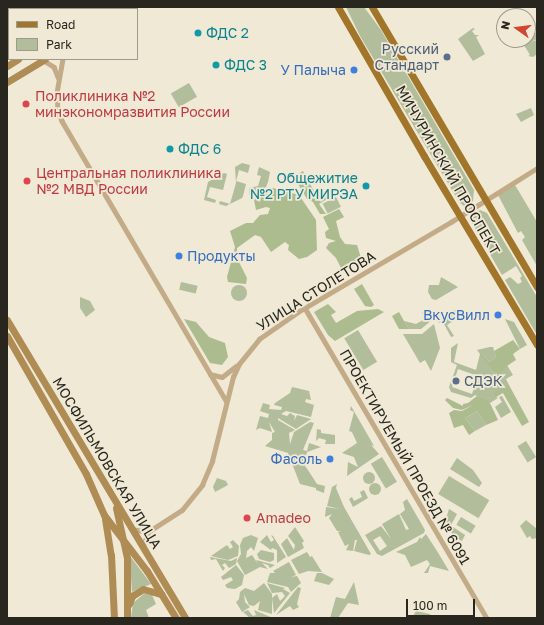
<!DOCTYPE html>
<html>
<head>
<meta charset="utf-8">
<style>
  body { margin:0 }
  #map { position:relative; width:544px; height:625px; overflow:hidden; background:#efe9d5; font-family:"Golos Text",sans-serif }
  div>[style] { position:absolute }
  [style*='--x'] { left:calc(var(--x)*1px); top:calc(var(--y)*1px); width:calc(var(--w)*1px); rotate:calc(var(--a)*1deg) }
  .green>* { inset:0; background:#b1bd9b; transform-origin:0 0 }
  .round { border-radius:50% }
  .forest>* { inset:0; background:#acbc8f }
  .street>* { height:4.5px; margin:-2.25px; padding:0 2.25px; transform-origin:2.25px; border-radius:2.25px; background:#c3ab88 }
  .secondary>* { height:7px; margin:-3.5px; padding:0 3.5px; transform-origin:3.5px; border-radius:3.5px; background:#b08c55 }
  .primary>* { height:7px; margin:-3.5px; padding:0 3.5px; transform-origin:3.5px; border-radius:3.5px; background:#a1752a }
  .dots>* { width:11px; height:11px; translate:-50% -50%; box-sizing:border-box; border:2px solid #efe9d5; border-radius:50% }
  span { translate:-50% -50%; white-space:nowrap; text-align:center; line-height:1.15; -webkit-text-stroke:3.5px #efe9d5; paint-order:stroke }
  .culture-label { font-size:14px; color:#0d838f }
  .left { translate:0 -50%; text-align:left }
  .right { translate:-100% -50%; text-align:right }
  .service-label { font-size:14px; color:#4e5e75 }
  .shop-label { font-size:14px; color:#366cbe }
  .health-label { font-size:14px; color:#be3a42 }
  .street-label { font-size:14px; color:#28261e }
  .frame { position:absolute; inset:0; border:8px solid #28261e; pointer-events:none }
  .legend { position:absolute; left:8px; top:8px; width:130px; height:52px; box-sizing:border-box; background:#efe9d5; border:1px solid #9f9b8c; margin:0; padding:5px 7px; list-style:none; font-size:12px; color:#28261e }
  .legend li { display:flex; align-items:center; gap:8px; height:20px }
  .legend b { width:20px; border:1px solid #9f9b8c }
  .north { position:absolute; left:496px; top:8px; width:40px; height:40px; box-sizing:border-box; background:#efe9d5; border:1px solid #9f9b8c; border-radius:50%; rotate:284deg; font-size:11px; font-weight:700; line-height:16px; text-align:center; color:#28261e }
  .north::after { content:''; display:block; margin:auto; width:14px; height:18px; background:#d24631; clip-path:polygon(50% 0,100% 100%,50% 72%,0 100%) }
  .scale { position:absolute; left:406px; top:599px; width:69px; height:18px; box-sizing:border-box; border:2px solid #28261e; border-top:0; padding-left:5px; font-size:12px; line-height:14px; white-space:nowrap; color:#28261e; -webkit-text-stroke:3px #efe9d5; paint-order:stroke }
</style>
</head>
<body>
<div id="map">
  <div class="green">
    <div style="clip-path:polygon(346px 7px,364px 7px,381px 30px,474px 190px,473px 201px,464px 206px,459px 202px,360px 36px)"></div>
    <div style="clip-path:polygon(473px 28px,475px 29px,472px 31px,475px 35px,479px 35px,476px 37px,485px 54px,473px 61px,458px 39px)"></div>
    <div style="clip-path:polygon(531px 32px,537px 33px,537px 39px,531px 42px,537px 40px,537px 54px,533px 57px,528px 56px,530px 55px,521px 40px,528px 40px,528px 34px)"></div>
    <div style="left:189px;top:83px;width:16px;height:21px;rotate:60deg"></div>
    <div style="clip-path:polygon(531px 108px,534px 115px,521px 122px,516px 114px)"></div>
    <div style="clip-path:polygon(242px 163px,250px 165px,248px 173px,239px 170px,236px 181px,246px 184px,243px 196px,242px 198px,226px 206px,219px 204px,220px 201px,230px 204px,236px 183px,235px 167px)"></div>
    <div style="clip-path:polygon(259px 167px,270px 172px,268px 182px,266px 187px,249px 195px,249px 188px,258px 186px,261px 176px,257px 175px)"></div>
    <div style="clip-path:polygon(224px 173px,227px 174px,223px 190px,210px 187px,207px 197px,216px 200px,215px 203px,204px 200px,208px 182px)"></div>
    <div style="clip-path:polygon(515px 185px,537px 222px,537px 266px,522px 240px,525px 237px,521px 231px,518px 233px,498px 195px)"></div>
    <div style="left:336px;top:197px;width:11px;height:15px;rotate:63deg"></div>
    <div style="clip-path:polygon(480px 210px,487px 213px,537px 297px,537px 335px,505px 280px,510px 277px,518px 284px,522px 282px,520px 278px,522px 276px,516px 266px,502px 275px,472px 223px,472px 216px)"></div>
    <div style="clip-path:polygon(441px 277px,458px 287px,436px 300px,432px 299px,428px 292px,429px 285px,439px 285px)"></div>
    <div style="left:181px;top:282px;width:17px;height:8px;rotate:13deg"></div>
    <div class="round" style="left:231px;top:285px;width:16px;height:16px"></div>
    <div style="clip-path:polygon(80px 297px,90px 301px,95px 310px,86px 317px,80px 308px)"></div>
    <div style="clip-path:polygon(426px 309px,432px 320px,421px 329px,409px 329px,404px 321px,416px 324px,425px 319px,422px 312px)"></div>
    <div style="clip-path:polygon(455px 310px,459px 317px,447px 325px,454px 336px,451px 337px,444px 324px,438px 322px)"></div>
    <div style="clip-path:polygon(505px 319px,514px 322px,527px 345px,520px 349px)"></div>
    <div style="clip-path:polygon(434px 324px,440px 348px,431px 371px,425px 360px,420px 363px,403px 334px,422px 334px)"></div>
    <div style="left:358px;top:330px;width:37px;height:16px;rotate:59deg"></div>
    <div style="clip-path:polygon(evenodd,458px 343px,454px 362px,476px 370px,480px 354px,477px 350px,490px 347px,493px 347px,496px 357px,489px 362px,483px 354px,481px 354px,493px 372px,501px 375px,507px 365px,513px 375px,506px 379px,509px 385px,496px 397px,498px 398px,490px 403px,475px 395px,471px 398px,451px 392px,449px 387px,457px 365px,451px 362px,451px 348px,458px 343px,458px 369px,478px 376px,472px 394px,452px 387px,458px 369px)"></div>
    <div style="clip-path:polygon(292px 387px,309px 391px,311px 400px,306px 399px,305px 402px,314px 405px,311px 417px,286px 411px,281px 414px,287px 416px,290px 413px,295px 416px,294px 421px,297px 415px,311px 419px,296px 429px,278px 418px,278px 420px,295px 430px,289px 433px,290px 444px,294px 432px,310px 422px,314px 423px,303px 450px,307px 451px,309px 443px,321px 447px,307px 452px,304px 464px,317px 484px,325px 486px,324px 493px,316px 490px,316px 488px,300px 484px,288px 453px,265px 446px,272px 440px,272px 433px,275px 432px,269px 422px,272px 432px,260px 428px,256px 430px,260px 416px,268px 418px,269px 414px,260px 411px,263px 403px,270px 405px,269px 409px,281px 410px,282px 407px,274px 405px,275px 403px,290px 393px)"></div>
    <div style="clip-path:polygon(502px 396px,511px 412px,501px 418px,495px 407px,502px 402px,499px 397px)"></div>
    <div style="clip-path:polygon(351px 406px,374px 446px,371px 445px,379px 454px,347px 476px,348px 462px,358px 467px,354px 457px,342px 453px,357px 443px,352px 432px,349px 431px,354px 412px,350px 410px)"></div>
    <div style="clip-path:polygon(477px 411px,486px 425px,475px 431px,465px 418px)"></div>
    <div style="clip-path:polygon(317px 429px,321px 430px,321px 433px,335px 435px,335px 444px,325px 444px,326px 440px,319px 438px,316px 441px)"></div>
    <div style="left:526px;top:441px;width:19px;height:10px;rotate:58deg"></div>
    <div style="left:382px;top:457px;width:29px;height:13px;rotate:59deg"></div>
    <div style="clip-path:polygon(457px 458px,473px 470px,482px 483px,479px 487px,450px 469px)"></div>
    <div class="round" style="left:363px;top:472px;width:12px;height:12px"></div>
    <div style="left:449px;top:476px;width:47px;height:21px;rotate:31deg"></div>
    <div style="clip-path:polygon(217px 478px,226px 481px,228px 485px,215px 492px,213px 487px)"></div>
    <div class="round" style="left:369px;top:483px;width:12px;height:12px"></div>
    <div style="clip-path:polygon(337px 484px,336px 488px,344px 507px,371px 554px,369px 555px,354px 551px,357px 540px,355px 540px,353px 551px,346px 550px,349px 544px,345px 546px,338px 532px,341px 531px,337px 531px,329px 518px,332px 514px,325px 517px,326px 507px,340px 509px,327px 506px,332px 487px)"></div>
    <div style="clip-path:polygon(364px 490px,368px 498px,353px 507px,349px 499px,352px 497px,354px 501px,362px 497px,360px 492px)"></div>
    <div style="clip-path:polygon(evenodd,407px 499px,425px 530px,424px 533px,382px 556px,377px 554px,365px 535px,381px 526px,391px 539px,382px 524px,399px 514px,406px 530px,409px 529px,400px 514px,405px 510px,403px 502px,407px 499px,380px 536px,387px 546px,380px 551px,373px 540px,380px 536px)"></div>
    <div style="clip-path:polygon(449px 509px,457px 514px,451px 525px,445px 522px)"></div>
    <div style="left:461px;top:517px;width:17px;height:9px;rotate:31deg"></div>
    <div style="clip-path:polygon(526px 520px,537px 529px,537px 538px,532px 539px,530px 536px,527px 538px,520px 526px)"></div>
    <div style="clip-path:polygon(295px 527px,304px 541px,302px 543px,304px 548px,288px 557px,281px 544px,287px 538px,294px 550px,295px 545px,288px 536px)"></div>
    <div style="clip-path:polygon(453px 527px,465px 535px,462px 541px,453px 536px,451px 531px)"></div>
    <div style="clip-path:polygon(426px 534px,437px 551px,449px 571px,430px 566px,428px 573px,424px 573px,430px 564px,427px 560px,411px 567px,405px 555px,396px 552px,417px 542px,420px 537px,421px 539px)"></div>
    <div style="clip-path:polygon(251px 535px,258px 538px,254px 551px,251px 547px,247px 551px,246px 558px,252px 555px,258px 564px,256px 560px,275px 565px,270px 568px,268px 565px,262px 563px,268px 569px,260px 567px,245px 575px,237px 561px,241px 554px,240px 545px,243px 538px)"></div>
    <div style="clip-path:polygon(267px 535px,271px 542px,274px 540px,271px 535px,273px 536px,286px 557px,277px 563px,277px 550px,272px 548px,271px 550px,260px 542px)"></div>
    <div style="clip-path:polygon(233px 540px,239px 546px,238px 556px,228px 560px,211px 556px,227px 545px,230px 549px,233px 547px,230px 542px)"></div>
    <div style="clip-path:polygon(261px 550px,274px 553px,274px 560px,270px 562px,259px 559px,257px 554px)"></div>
    <div style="clip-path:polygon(307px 552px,310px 557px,312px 556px,322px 572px,308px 571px,299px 574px,291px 560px)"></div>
    <div style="clip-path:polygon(130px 556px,151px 584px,132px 592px,130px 563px)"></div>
    <div style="clip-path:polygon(210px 557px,231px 561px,237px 558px,236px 564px,229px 568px,225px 563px,222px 565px,225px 568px,223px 571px,216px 559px,211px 560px)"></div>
    <div style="clip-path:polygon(289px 562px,296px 575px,291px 577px,297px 576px,301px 583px,291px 592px,288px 587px,267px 582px,270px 573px,275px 573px,273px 571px)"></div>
    <div style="clip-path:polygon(236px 565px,244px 575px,242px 585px,235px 589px,227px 588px,225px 585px,233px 580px,231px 577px,223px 580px,221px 577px)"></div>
    <div style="clip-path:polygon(317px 573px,322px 573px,334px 579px,329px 585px,314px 581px)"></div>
    <div style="clip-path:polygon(354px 582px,359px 605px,348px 603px,338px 618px,330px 618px,336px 597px,345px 599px)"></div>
    <div style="clip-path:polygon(264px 583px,272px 594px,272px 614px,258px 610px,260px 601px,254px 606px,249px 605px,244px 594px,245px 602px,250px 607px,242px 612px,236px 602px,239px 599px,240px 592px,245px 588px,254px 591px)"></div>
    <div style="clip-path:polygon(267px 583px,285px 588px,283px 589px,290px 593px,274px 613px,272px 598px,277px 594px,280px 601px,285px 596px,282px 592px,272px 593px)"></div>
    <div style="clip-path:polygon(298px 587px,301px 588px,297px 604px,299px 607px,293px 610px,290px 606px,276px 615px)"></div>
    <div style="clip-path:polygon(145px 593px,152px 595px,156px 604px,146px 610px,149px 618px,131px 618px,133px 603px)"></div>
    <div style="clip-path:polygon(248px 610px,253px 616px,256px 615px,254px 610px,273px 618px,250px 618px,243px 612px)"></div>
    <div style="clip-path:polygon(416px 611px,430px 614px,432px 618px,412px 618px)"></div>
  </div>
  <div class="forest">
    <div style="clip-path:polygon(303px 171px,315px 193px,318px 195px,329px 189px,332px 196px,319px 204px,326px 214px,320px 214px,313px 202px,307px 199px,294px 177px)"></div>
    <div style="clip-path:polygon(273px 188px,299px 195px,316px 220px,317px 250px,307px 257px,299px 259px,288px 250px,289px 245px,285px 242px,271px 252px,261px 237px,255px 235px,237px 248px,237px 258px,247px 278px,246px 284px,228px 282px,227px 277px,235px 247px,230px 231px,246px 223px,253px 223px,260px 215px,268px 214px,270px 208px,266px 207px,256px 210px,254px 200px)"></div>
    <div style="clip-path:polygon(339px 209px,344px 217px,336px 221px,340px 237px,345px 244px,357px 245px,361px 258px,343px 272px,336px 258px,326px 248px,329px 243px,336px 241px,326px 238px,325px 232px,329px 229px,323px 217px)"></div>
    <div style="clip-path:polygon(362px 284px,374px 305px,371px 307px,365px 306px,354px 289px)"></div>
    <div style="clip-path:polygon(328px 304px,336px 312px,331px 315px,336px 323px,357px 311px,378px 309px,384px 312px,335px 341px,328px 335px,314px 312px)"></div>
    <div style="clip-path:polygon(399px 312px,404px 321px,409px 329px,399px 329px,392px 316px)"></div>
    <div style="clip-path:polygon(184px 319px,196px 322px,209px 337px,225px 343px,228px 357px,222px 365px,210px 363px)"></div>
    <div style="clip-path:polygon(513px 340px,520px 349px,513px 354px,516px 360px,507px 366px,501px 375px,493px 372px,480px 354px,483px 354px,489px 362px,496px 357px,494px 351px)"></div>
    <div style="clip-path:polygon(509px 385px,529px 422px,522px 426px,503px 393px,496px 397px,493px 393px)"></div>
    <div style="clip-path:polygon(477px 396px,489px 401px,498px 420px,486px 425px,477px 411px,465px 418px,475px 431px,469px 435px,463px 425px,454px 428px,449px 413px,454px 410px,462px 411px,473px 405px,462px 410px,453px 408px,445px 400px,447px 398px,463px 406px,463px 404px,468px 403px)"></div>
  </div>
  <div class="street">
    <div style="--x:63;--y:59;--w:34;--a:100"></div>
    <div style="--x:57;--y:92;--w:19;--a:87"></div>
    <div style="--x:58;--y:111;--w:11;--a:68"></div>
    <div style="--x:62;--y:121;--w:324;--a:59.6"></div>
    <div style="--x:43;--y:60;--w:13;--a:32"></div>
    <div style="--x:54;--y:67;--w:11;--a:68"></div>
    <div style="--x:305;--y:308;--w:359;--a:59.6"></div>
    <div style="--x:210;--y:374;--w:12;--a:14"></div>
    <div style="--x:222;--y:377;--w:18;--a:-38"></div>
    <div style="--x:132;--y:529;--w:16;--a:11"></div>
    <div style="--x:143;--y:546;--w:15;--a:-70"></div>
    <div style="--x:148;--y:532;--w:40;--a:-32.9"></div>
    <div style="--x:182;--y:510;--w:32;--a:-51"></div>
    <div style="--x:202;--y:485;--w:26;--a:-67"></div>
    <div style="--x:212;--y:461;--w:87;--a:-76"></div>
    <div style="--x:233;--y:377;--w:14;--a:-65"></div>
    <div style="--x:239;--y:364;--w:32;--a:-51"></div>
    <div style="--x:259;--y:339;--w:47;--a:-34.7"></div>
    <div style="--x:298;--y:312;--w:178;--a:-30.5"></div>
    <div style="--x:451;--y:222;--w:102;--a:-32.1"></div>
  </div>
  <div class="secondary">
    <div style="--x:56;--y:9;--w:4;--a:-34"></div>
    <div style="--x:86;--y:9;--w:4;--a:-27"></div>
    <div style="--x:103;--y:9;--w:4;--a:-34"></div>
    <div style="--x:120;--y:9;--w:4;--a:-34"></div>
    <div style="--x:7;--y:38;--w:2;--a:-27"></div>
    <div style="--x:7;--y:56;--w:2;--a:-27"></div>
    <div style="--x:7;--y:66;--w:13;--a:-32"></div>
    <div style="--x:7;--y:82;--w:44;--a:-31.2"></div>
    <div style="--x:7;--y:320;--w:347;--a:59.1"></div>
    <div style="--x:7;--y:336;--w:159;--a:60.2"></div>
    <div style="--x:86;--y:474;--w:45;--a:66.3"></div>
    <div style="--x:104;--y:515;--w:71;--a:52.5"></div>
    <div style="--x:147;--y:571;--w:55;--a:58.3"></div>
    <div style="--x:116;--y:508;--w:51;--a:77.6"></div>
    <div style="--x:127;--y:558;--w:60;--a:90"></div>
    <div style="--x:105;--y:519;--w:36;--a:81"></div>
    <div style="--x:111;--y:555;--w:63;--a:87.3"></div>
    <div style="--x:129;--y:604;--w:9;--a:-69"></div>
    <div style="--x:132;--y:596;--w:13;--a:-32"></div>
    <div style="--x:143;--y:589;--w:19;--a:16"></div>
  </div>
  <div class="primary">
    <div style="--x:338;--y:7;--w:172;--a:60"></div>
    <div style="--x:424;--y:156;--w:220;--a:59.1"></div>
    <div style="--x:372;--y:7;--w:325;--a:59.5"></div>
  </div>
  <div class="dots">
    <div style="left:198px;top:33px;background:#0f9aa8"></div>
    <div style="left:447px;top:57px;background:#5c6f8a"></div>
    <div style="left:216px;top:65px;background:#0f9aa8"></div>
    <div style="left:354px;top:70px;background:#3f7fe0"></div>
    <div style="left:26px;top:104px;background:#e0444e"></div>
    <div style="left:170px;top:149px;background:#0f9aa8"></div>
    <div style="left:27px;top:181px;background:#e0444e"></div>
    <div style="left:366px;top:186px;background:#0f9aa8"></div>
    <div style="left:179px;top:256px;background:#3f7fe0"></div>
    <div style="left:498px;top:315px;background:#3f7fe0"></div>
    <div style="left:456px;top:381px;background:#5c6f8a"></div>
    <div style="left:330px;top:459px;background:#3f7fe0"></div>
    <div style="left:247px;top:518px;background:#e0444e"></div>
  </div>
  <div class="culture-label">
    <span class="left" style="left:206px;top:33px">ФДС 2</span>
    <span class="left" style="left:224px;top:65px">ФДС 3</span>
    <span class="left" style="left:178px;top:149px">ФДС 6</span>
    <span class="right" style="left:358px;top:186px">Общежитие<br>№2 РТУ МИРЭА</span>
  </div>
  <div class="service-label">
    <span class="right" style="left:439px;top:57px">Русский<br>Стандарт</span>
    <span class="left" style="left:464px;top:381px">СДЭК</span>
  </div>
  <div class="shop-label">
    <span class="right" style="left:346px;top:70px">У Палыча</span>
    <span class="left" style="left:187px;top:256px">Продукты</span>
    <span class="right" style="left:490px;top:315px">ВкусВилл</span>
    <span class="right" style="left:322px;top:459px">Фасоль</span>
  </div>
  <div class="health-label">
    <span class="left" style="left:35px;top:104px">Поликлиника №2<br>минэкономразвития России</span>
    <span class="left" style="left:36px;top:181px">Центральная поликлиника<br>№2 МВД России</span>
    <span class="left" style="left:256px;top:518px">Amadeo</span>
  </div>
  <div class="street-label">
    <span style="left:448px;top:170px;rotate:60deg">МИЧУРИНСКИЙ ПРОСПЕКТ</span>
    <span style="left:316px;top:291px;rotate:-32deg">УЛИЦА СТОЛЕТОВА</span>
    <span style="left:405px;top:457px;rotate:60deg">ПРОЕКТИРУЕМЫЙ ПРОЕЗД № 6091</span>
    <span style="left:107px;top:463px;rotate:59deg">МОСФИЛЬМОВСКАЯ УЛИЦА</span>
  </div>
  <div class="frame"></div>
  <ul class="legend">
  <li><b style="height:5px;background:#a1752a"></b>Road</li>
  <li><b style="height:11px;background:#b1bd9b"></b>Park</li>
  </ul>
  <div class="north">N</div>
  <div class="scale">100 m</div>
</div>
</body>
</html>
